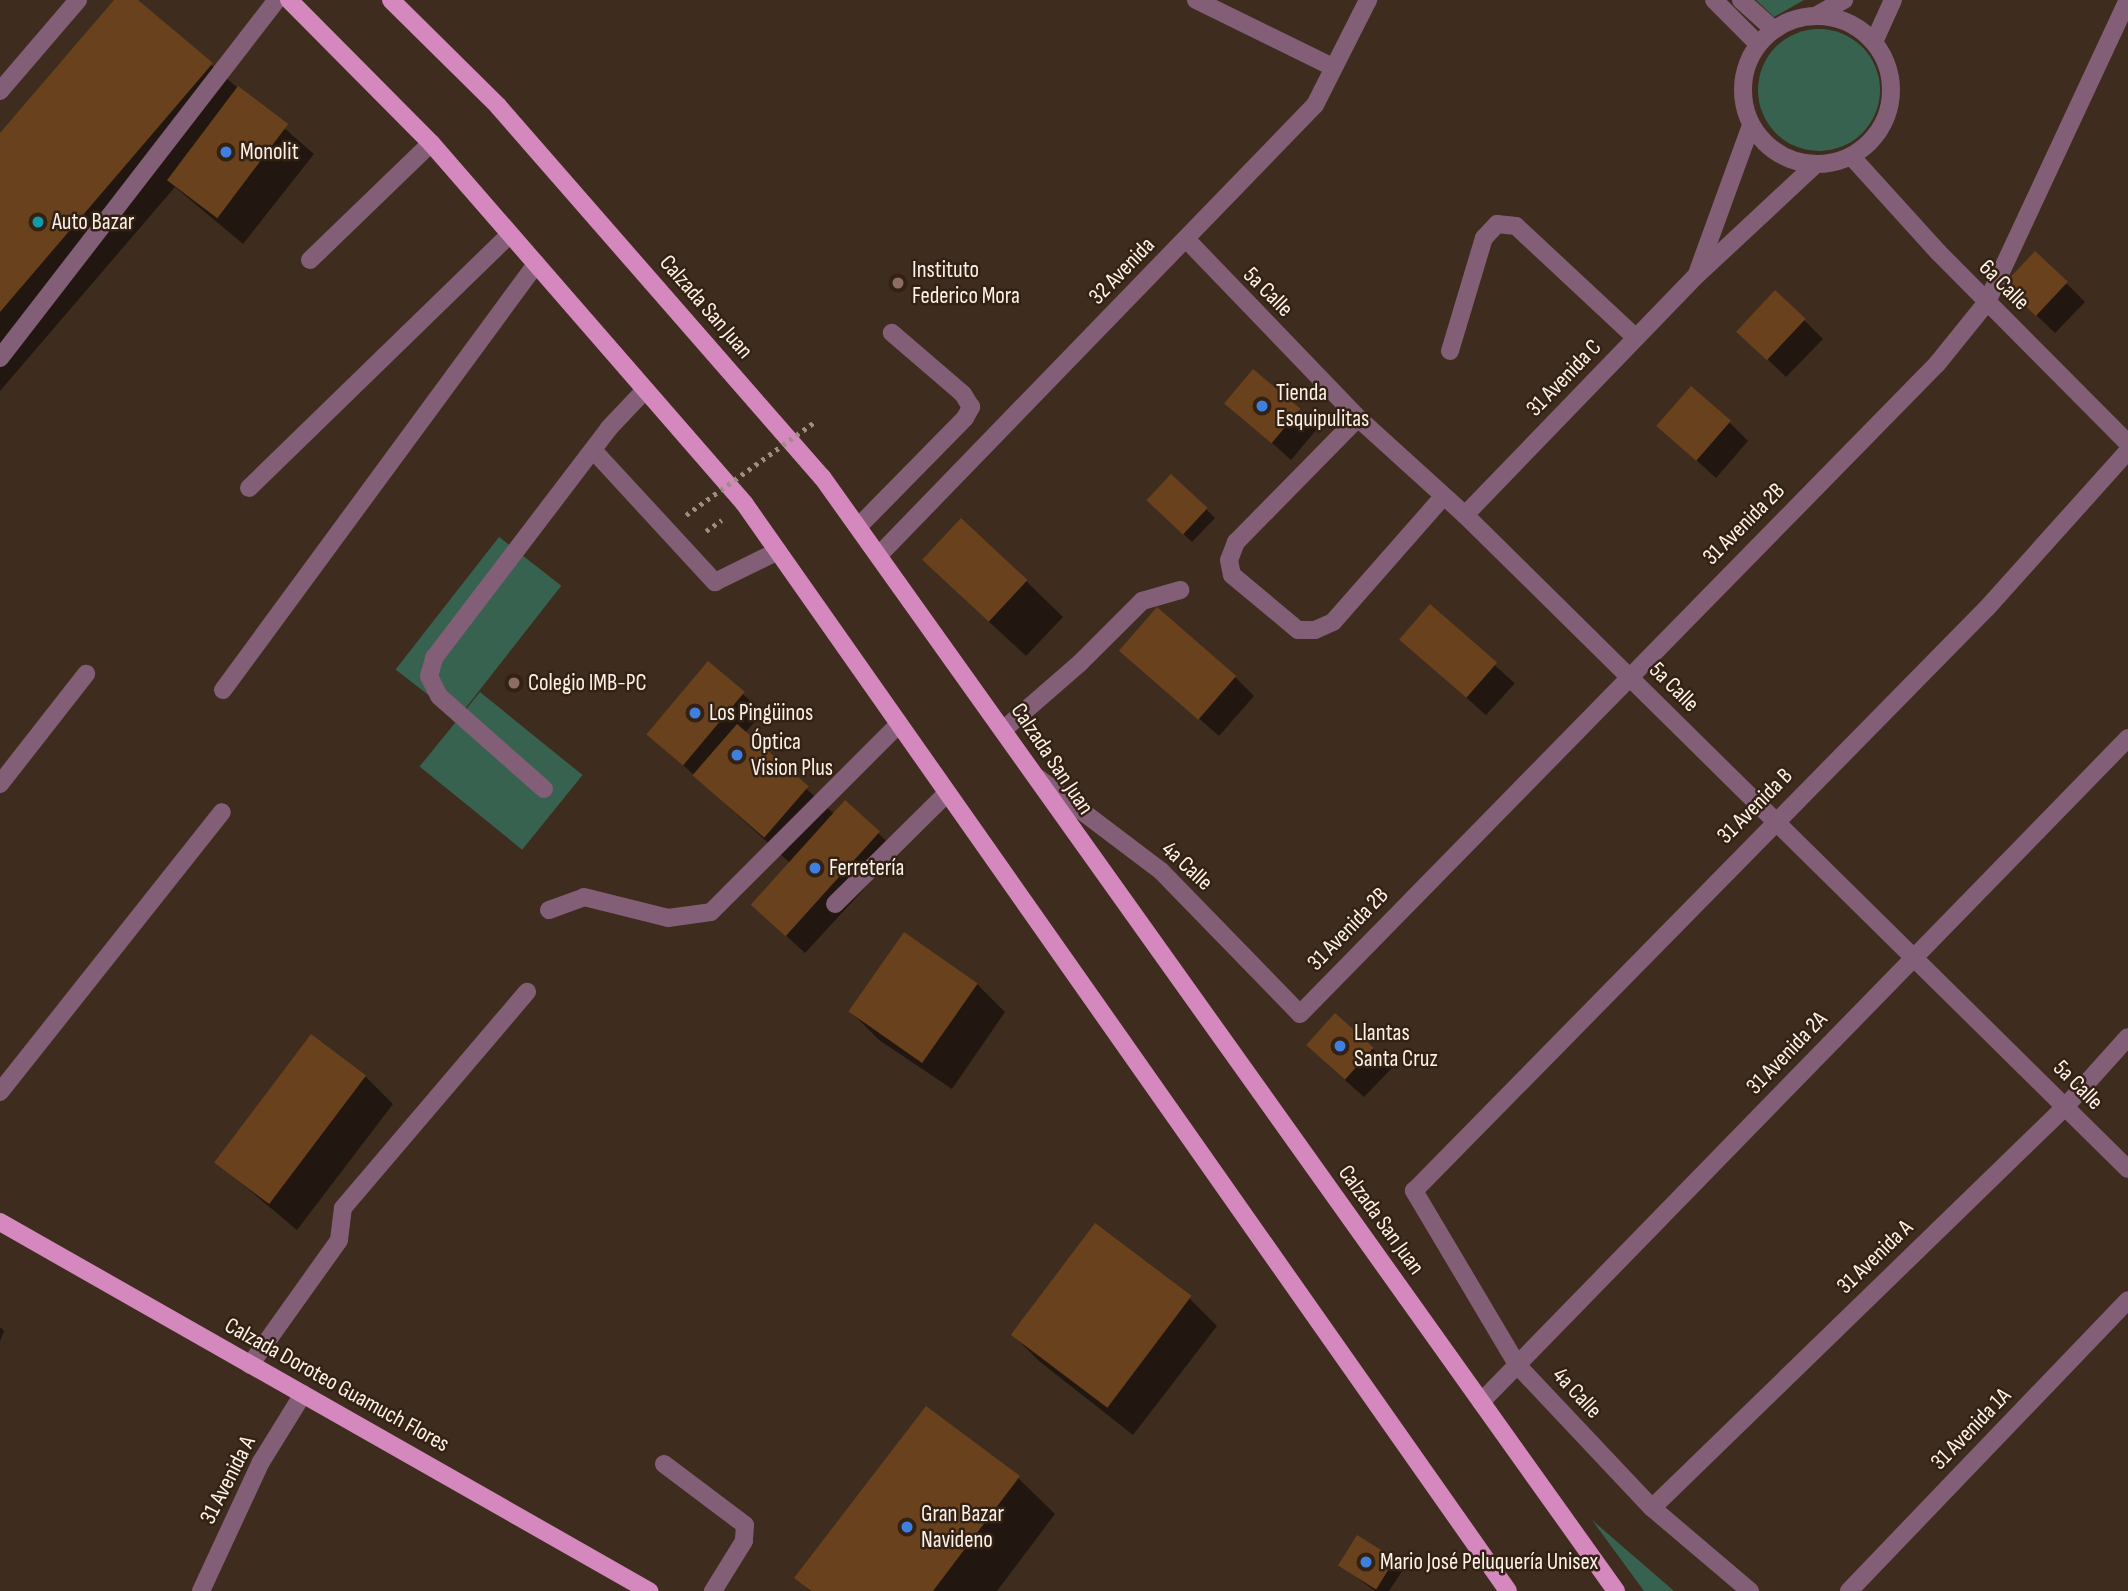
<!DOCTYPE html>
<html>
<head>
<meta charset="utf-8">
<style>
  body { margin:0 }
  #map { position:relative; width:2128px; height:1591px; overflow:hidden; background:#3e2c1e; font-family:"Sofia Sans Condensed",sans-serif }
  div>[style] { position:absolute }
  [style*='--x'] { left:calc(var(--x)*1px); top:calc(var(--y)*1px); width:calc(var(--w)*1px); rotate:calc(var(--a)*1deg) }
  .green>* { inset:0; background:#386250; transform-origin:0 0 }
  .round { border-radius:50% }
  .shadow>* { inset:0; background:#0007; transform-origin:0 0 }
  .building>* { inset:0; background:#69411d; transform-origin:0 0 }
  .path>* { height:4.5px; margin-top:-2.25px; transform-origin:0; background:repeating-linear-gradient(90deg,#9d8e82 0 3.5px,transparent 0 8.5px) }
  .minor>* { height:18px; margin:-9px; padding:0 9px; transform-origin:9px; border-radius:9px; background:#835e77 }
  .minor>.ring { margin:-9px; padding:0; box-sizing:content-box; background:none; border:18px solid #835e77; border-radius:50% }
  .major>* { height:18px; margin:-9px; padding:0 9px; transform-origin:9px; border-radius:9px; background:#d488bd }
  .path-bridge>* { height:4.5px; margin-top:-2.25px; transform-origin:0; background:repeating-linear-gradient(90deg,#9d8e82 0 3.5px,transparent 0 8.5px) }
  .dots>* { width:19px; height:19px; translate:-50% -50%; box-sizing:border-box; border:4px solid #332214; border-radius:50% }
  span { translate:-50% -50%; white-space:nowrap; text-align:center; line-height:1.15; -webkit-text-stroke:5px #332214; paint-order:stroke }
  .poi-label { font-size:23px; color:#fdf1e8 }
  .left { translate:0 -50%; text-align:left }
  .street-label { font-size:23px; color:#fdf1e8 }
</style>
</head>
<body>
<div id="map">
  <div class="green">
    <div style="clip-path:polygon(1756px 0,1804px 0,1774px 17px)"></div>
    <div class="round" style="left:1758px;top:29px;width:122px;height:122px"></div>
    <div style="left:499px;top:537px;width:79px;height:168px;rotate:38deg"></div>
    <div style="left:480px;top:692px;width:132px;height:96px;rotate:39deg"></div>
    <div style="clip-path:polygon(1592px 1520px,1674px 1591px,1644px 1591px)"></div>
  </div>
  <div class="shadow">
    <div style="clip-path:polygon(116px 0,136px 0,314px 154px,243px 244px,175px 187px,0 391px,0 136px)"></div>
    <div style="clip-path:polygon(2066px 283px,2085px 302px,2055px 333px,2005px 285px)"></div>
    <div style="clip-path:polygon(1804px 320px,1823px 339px,1786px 377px,1757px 349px)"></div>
    <div style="clip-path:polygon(1226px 402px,1298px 410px,1317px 429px,1291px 460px)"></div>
    <div style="clip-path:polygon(1729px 422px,1748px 441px,1716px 478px,1659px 426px)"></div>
    <div style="clip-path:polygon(1148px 500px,1206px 509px,1215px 518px,1192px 542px)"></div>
    <div style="clip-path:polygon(1026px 581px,1063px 617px,1026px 656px,961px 596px)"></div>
    <div style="left:1430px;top:607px;width:114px;height:43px;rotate:42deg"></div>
    <div style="clip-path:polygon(1122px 651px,1235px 677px,1254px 696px,1219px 736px)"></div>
    <div style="clip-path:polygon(708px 663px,763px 712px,745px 733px,834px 814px,845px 802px,898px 852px,805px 953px,770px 921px,789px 862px,648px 733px)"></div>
    <div style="clip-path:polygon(977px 984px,1005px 1012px,952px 1089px,879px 1040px,851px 1012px)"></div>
    <div style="clip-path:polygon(1373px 1049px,1392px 1068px,1364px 1097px,1327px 1064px)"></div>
    <div style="clip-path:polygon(365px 1076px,393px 1104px,297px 1230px,216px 1162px)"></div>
    <div style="clip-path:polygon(1189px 1298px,1217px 1326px,1133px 1435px,1039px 1361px,1011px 1333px)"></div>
    <div style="clip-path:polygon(0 1327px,4px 1331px,0 1341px)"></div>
    <div style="clip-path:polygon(1018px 1478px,1055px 1514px,997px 1591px,810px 1591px,797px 1578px)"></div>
    <div style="clip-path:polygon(1394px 1561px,1403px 1570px,1389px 1591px,1375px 1591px,1340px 1565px)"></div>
  </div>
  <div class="building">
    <div style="clip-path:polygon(114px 0,138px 0,213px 63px,0 312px,0 133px)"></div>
    <div style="left:238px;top:86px;width:63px;height:118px;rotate:37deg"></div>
    <div style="left:2035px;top:251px;width:45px;height:47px;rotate:43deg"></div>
    <div style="left:1775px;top:290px;width:42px;height:57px;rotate:43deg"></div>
    <div style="left:1253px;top:369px;width:62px;height:45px;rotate:40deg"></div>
    <div style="left:1691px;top:386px;width:53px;height:53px;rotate:41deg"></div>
    <div style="left:1171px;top:474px;width:50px;height:36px;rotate:43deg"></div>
    <div style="left:961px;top:518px;width:91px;height:57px;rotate:43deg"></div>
    <div style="left:1430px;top:604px;width:89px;height:47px;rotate:41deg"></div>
    <div style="left:1157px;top:607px;width:105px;height:58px;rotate:41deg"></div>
    <div style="left:708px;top:661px;width:48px;height:96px;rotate:40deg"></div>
    <div style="left:737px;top:724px;width:95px;height:68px;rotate:41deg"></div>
    <div style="left:845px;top:800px;width:47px;height:141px;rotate:42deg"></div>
    <div style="left:904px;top:932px;width:90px;height:97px;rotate:35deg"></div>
    <div style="left:1335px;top:1013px;width:52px;height:43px;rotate:42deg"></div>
    <div style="left:311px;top:1034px;width:69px;height:161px;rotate:37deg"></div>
    <div style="left:1095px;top:1223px;width:121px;height:140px;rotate:37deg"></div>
    <div style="clip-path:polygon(926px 1406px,1020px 1476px,933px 1591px,811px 1591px,794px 1578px)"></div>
    <div style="left:1357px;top:1535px;width:45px;height:36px;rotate:32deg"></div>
  </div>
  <div class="path">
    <div style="--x:706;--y:531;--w:19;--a:-35"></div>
  </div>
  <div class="minor">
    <div style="--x:1196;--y:0;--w:153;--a:26.1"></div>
    <div style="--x:1714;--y:0;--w:62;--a:45"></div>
    <div style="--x:1741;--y:0;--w:43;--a:42.2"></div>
    <div style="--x:1817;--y:15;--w:31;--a:-29"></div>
    <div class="ring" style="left:1743px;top:16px;width:130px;height:130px"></div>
    <div style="--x:1874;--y:42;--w:46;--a:-65.7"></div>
    <div style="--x:0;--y:91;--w:120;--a:-49.4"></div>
    <div style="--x:1851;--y:156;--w:130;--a:47.8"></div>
    <div style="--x:1938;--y:252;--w:269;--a:45.2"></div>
    <div style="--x:1187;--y:240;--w:247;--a:46.1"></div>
    <div style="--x:1358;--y:418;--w:144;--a:42.2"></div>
    <div style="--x:1465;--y:515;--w:931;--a:44.61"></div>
    <div style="--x:310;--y:260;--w:168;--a:-44"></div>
    <div style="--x:1698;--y:271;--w:155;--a:-70"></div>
    <div style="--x:1450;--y:351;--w:118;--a:-73.3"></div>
    <div style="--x:1484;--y:238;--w:19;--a:-47"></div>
    <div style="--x:1497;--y:224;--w:19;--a:6"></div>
    <div style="--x:1516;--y:226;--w:164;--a:43"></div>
    <div style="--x:0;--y:358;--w:453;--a:-52.3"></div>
    <div style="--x:1358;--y:418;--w:174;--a:134.5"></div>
    <div style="--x:1236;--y:542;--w:19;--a:111"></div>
    <div style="--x:1229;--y:560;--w:15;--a:79"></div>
    <div style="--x:1232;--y:575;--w:86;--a:39.8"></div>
    <div style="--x:1298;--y:630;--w:17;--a:0"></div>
    <div style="--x:1315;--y:630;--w:20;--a:-24"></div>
    <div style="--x:1333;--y:622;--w:167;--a:-48.7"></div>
    <div style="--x:593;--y:450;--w:180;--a:47.3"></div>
    <div style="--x:715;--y:582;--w:70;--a:-26.2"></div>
    <div style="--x:249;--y:488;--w:364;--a:-44.2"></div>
    <div style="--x:1465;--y:515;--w:334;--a:-46"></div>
    <div style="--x:1697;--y:275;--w:161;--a:-43"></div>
    <div style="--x:859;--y:526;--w:151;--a:-45.5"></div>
    <div style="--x:965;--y:418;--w:13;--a:-61"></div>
    <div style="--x:971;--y:407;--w:15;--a:-122"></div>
    <div style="--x:963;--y:394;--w:94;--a:-139.3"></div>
    <div style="--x:880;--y:554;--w:625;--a:-45.91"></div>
    <div style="--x:1315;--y:105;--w:118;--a:-63.2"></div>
    <div style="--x:223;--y:690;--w:529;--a:-53.69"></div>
    <div style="--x:1003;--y:730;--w:102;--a:-41"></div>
    <div style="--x:1080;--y:663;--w:88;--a:-45"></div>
    <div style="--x:1142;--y:601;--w:40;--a:-16"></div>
    <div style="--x:1038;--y:778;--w:154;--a:37.1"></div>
    <div style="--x:1161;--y:871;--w:199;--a:45.8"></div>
    <div style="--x:1300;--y:1014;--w:910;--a:-45.58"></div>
    <div style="--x:1937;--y:364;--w:80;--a:-51.1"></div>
    <div style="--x:1987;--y:302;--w:333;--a:-65"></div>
    <div style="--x:0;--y:784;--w:140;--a:-52"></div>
    <div style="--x:544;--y:789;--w:140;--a:-138.5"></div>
    <div style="--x:439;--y:696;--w:22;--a:-117"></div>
    <div style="--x:429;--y:676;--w:19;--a:-74"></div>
    <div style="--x:434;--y:658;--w:289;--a:-52.7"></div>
    <div style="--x:609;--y:428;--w:52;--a:-46.5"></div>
    <div style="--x:835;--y:904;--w:156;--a:-44.7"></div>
    <div style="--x:549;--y:910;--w:37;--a:-20"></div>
    <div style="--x:584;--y:897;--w:87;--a:14"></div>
    <div style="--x:668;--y:918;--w:43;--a:-7.9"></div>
    <div style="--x:711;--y:912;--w:266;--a:-45"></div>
    <div style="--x:0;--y:1092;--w:357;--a:-51.6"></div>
    <div style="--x:250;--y:1365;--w:153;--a:-54.5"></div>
    <div style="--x:339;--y:1240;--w:32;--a:-83"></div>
    <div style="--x:343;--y:1208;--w:284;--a:-49.6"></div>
    <div style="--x:1481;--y:1402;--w:927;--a:-45.74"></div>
    <div style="--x:664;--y:1464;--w:101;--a:37"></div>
    <div style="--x:745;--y:1525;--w:16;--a:94"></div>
    <div style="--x:744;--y:1541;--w:59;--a:121.8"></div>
    <div style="--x:1652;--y:1508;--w:576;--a:-44.16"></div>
    <div style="--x:2065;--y:1107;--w:94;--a:-48"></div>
    <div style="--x:201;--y:1591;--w:142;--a:-65.1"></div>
    <div style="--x:261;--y:1462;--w:80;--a:-58.3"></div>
    <div style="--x:1750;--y:1591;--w:128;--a:-139.7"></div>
    <div style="--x:1652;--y:1508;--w:195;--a:-133.3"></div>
    <div style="--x:1518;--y:1366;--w:204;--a:-120.7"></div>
    <div style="--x:1414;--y:1191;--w:817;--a:-45.5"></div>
    <div style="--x:1987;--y:608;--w:211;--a:-48.1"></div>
    <div style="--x:1849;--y:1591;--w:403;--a:-46.2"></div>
  </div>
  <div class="major">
    <div style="--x:289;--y:0;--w:202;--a:45.2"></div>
    <div style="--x:431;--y:143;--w:477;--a:49"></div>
    <div style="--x:744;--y:503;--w:1329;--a:54.92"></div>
    <div style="--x:391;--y:0;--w:151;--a:44.7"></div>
    <div style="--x:498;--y:106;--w:493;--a:48.9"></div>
    <div style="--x:822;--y:477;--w:1368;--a:54.52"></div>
    <div style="--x:0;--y:1222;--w:747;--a:29.62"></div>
  </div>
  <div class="path-bridge">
    <div style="--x:686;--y:515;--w:157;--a:-35.9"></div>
  </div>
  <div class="dots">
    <div style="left:226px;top:152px;background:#3f7fe0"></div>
    <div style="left:38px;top:222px;background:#0f9aa8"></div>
    <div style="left:898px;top:283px;background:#8d6e63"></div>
    <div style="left:1262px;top:406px;background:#3f7fe0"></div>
    <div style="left:514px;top:683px;background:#8d6e63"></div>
    <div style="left:695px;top:713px;background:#3f7fe0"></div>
    <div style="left:737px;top:755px;background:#3f7fe0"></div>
    <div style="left:815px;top:868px;background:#3f7fe0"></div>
    <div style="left:1340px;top:1046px;background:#3f7fe0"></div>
    <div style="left:907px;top:1527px;background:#3f7fe0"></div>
    <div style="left:1366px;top:1562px;background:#3f7fe0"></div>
  </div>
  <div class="poi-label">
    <span class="left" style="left:240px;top:152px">Monolit</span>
    <span class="left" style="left:52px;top:222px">Auto Bazar</span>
    <span class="left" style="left:912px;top:283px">Instituto<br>Federico Mora</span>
    <span class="left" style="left:1276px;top:406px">Tienda<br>Esquipulitas</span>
    <span class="left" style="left:528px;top:683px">Colegio IMB-PC</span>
    <span class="left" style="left:709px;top:713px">Los Pingüinos</span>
    <span class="left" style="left:751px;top:755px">Óptica<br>Vision Plus</span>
    <span class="left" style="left:829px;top:868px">Ferretería</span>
    <span class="left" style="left:1354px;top:1046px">Llantas<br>Santa Cruz</span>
    <span class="left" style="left:921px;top:1527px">Gran Bazar<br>Navideno</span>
    <span class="left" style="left:1380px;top:1562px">Mario José Peluquería Unisex</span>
  </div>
  <div class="street-label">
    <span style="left:1122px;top:271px;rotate:-46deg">32 Avenida</span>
    <span style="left:2004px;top:285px;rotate:45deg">6a Calle</span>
    <span style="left:1268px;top:292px;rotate:45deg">5a Calle</span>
    <span style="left:706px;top:307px;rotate:49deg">Calzada San Juan</span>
    <span style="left:1564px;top:378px;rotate:-46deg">31 Avenida C</span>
    <span style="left:1744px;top:524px;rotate:-45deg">31 Avenida 2B</span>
    <span style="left:1674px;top:687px;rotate:45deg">5a Calle</span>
    <span style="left:1052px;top:759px;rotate:56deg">Calzada San Juan</span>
    <span style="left:1755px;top:806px;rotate:-45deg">31 Avenida B</span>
    <span style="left:1187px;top:866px;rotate:43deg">4a Calle</span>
    <span style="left:1348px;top:929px;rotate:-46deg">31 Avenida 2B</span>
    <span style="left:1787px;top:1053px;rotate:-46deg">31 Avenida 2A</span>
    <span style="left:2078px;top:1085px;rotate:45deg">5a Calle</span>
    <span style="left:1381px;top:1220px;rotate:54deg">Calzada San Juan</span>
    <span style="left:1875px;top:1257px;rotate:-44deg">31 Avenida A</span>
    <span style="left:337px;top:1385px;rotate:29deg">Calzada Doroteo Guamuch Flores</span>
    <span style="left:1577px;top:1393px;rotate:47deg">4a Calle</span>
    <span style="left:1971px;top:1429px;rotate:-46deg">31 Avenida 1A</span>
    <span style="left:228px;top:1480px;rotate:-63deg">31 Avenida A</span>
  </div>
</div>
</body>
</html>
